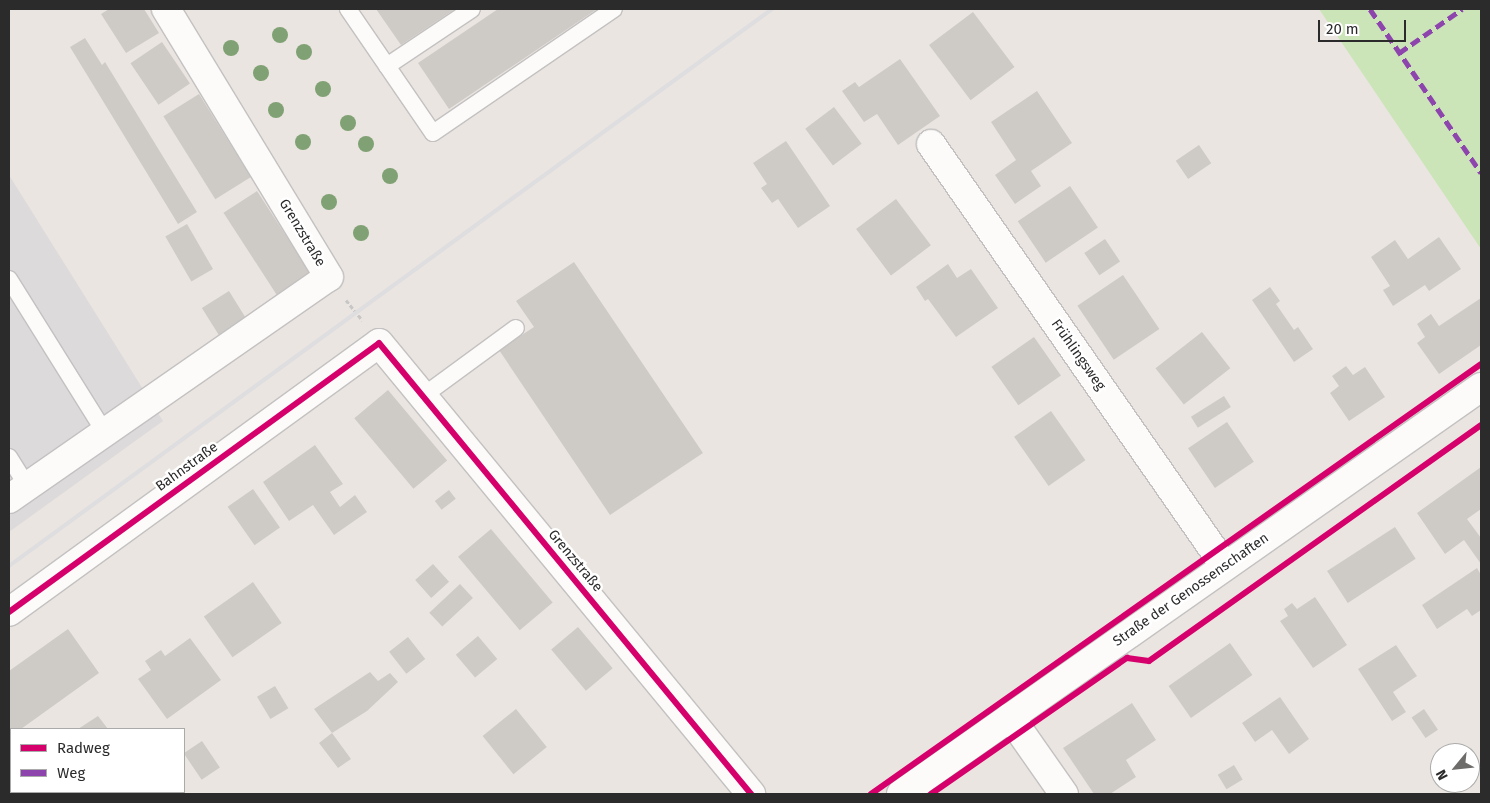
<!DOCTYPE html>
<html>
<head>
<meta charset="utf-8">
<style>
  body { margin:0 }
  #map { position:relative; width:1490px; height:803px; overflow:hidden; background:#eae5e0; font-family:"Fira Sans",sans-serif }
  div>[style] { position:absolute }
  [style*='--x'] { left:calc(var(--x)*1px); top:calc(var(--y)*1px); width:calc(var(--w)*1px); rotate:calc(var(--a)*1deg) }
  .industrial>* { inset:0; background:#dddadc }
  .green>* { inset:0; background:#cbe5b8 }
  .building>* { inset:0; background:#cecbc7; transform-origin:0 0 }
  .path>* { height:3px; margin-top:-1.5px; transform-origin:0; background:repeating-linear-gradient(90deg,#c8c7c7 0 4px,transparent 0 6.5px) }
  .roads { filter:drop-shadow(1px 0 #c3c1c1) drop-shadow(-1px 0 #c3c1c1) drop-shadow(0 1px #c3c1c1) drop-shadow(0 -1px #c3c1c1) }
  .lane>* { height:16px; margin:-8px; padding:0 8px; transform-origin:8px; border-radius:8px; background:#fcfbfa }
  .street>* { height:28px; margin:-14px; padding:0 14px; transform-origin:14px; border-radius:14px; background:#fcfbfa }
  .rail>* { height:4px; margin:-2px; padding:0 2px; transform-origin:2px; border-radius:2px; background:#dedddf }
  .quiet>* { height:5px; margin-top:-2.5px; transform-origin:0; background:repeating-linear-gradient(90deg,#8e44ad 0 10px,transparent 0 15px) }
  .cycleway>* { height:6px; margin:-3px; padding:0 3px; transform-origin:3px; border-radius:3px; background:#d6006c }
  .trees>* { width:16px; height:16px; margin:-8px; border-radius:50%; background:#80a173 }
  span { translate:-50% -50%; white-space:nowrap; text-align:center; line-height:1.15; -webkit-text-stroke:5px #fff; paint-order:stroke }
  .street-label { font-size:14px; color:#2b2b2b }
  .frame { position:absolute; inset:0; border:10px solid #2b2b2b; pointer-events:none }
  .legend { position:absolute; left:10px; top:728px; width:175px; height:65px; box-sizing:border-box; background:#fff; border:1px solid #aaa; margin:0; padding:6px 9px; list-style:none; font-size:15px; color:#2b2b2b }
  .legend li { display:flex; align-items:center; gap:10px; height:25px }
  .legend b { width:25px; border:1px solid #aaa }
  .north { position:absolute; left:1430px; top:743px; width:50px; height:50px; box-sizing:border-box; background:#fff; border:1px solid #aaa; border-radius:50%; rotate:242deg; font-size:14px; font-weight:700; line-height:20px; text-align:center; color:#2b2b2b }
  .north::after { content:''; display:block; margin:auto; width:18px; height:22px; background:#6e6c6a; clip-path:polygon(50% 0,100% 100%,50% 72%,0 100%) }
  .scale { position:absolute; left:1318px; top:20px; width:88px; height:22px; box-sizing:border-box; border:2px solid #2b2b2b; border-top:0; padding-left:6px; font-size:15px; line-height:18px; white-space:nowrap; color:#2b2b2b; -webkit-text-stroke:4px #fff; paint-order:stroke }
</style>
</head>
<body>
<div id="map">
  <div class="industrial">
    <div style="clip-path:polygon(9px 175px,163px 421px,9px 532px)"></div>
  </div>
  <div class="green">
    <div style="clip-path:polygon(1319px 9px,1481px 9px,1481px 249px)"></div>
  </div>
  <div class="building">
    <div style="clip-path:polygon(109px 9px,144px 9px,159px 33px,126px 53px,101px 14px)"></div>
    <div style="clip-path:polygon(376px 9px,455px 9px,401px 45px)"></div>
    <div style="clip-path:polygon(498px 9px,597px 9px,449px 109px,418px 63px)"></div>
    <div style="left:973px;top:12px;width:69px;height:55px;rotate:53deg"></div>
    <div style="clip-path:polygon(85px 38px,102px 65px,105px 62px,197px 212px,178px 224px,70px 47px)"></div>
    <div style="left:162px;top:42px;width:50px;height:38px;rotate:56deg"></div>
    <div style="clip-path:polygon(900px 59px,940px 116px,898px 145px,877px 114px,864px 122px,842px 91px,855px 82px,859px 87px)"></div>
    <div style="clip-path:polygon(1037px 91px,1072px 143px,1031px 171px,1041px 186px,1015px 204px,995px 175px,1016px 160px,991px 122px)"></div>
    <div style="left:199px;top:94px;width:98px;height:42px;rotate:58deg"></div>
    <div style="left:834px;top:107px;width:46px;height:36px;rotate:53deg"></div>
    <div style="clip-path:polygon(786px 141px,830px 206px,798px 228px,778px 199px,772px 203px,761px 188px,767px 184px,753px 163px)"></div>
    <div style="left:1199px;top:145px;width:22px;height:28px;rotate:56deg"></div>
    <div style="left:1070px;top:186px;width:50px;height:63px;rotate:56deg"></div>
    <div style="left:257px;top:191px;width:98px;height:40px;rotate:57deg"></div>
    <div style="left:896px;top:199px;width:58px;height:50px;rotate:53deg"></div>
    <div style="left:187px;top:224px;width:52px;height:25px;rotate:60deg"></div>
    <div style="clip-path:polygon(1439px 237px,1461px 269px,1429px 291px,1425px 285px,1393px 306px,1383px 290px,1390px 286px,1371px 257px,1395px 240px,1408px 259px)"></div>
    <div style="left:1105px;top:239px;width:27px;height:25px;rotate:56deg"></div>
    <div style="clip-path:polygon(574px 262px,703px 453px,610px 515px,499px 350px,534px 327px,516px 301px)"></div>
    <div style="clip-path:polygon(948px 264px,957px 278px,971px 269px,998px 308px,956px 337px,928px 299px,925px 301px,916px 287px)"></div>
    <div style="left:1123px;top:275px;width:65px;height:55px;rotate:56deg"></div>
    <div style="clip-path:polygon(1270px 287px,1280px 301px,1276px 304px,1294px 330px,1298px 327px,1313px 349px,1294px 362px,1252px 300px)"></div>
    <div style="left:229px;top:291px;width:32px;height:32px;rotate:58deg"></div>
    <div style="clip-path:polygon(1481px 298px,1481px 345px,1439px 374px,1417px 343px,1425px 337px,1417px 324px,1431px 314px,1439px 326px)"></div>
    <div style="left:1202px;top:332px;width:46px;height:59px;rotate:52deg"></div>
    <div style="left:1034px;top:337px;width:47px;height:52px;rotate:55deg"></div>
    <div style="clip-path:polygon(1346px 366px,1353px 375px,1365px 367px,1385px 397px,1349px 421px,1330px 393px,1339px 386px,1332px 376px)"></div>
    <div style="left:388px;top:390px;width:92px;height:44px;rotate:50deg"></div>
    <div style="left:1224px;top:396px;width:13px;height:39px;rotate:58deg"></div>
    <div style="left:1051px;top:411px;width:60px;height:45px;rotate:55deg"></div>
    <div style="left:1227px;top:422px;width:48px;height:47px;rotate:56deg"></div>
    <div style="clip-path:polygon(315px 445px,343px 484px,330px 492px,340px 507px,355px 495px,367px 512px,334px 535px,313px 505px,289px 521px,263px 482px)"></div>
    <div style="clip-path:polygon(1481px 467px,1481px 509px,1467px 519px,1481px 538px,1481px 564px,1464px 540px,1445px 554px,1417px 513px)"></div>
    <div style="left:253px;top:489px;width:47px;height:31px;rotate:55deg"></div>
    <div style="left:449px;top:490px;width:11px;height:18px;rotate:52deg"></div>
    <div style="left:1395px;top:527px;width:38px;height:81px;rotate:57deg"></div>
    <div style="left:491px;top:529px;width:96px;height:43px;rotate:50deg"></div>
    <div style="left:433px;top:564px;width:24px;height:24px;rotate:48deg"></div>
    <div style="clip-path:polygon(1477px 568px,1481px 575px,1481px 610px,1472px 616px,1467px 609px,1437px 629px,1422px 605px)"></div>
    <div style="left:253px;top:582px;width:50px;height:60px;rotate:55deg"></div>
    <div style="left:460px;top:584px;width:19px;height:42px;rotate:47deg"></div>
    <div style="clip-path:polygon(1315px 597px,1347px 645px,1313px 668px,1280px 621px,1288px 616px,1284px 609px,1292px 603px,1297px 609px)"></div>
    <div style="left:578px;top:627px;width:54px;height:35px;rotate:50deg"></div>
    <div style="clip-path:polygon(68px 629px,99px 673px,21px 729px,11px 729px,9px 738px,9px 671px)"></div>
    <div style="left:478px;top:636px;width:30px;height:29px;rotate:50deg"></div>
    <div style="left:408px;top:637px;width:28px;height:24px;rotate:52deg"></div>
    <div style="clip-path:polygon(190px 638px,221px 680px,167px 719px,138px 679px,151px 670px,145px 661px,161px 650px,165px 656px)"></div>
    <div style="left:1230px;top:643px;width:39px;height:75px;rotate:55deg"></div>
    <div style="clip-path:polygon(1396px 645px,1417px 676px,1393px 692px,1406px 712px,1392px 721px,1358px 669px)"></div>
    <div style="clip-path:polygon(370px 672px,378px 681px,390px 673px,398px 682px,367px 711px,332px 733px,351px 759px,338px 768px,319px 743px,332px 733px,314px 709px)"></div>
    <div style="left:275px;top:686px;width:26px;height:21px;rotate:59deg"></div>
    <div style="clip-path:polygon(1280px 697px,1309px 739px,1289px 754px,1272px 730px,1255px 742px,1242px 723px)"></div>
    <div style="clip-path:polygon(1132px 703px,1156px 740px,1126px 760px,1136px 777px,1110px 794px,1094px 794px,1063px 748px)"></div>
    <div style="left:516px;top:709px;width:49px;height:43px;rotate:51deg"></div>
    <div style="left:1424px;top:709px;width:25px;height:15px;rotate:56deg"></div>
    <div style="clip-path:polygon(98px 716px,108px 729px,78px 729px)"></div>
    <div style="left:202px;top:741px;width:32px;height:22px;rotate:56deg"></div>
    <div style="left:1234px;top:765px;width:17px;height:19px;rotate:59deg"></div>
    <div style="left:15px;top:792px;width:20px;height:2px"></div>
  </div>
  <div class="path">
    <div style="--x:346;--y:300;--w:26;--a:51"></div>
  </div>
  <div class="roads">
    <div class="lane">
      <div style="--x:348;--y:9;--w:150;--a:55.6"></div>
      <div style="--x:433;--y:133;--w:219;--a:-34.4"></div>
      <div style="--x:387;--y:66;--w:102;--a:-33.8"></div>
      <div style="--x:9;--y:279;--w:183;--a:58"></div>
      <div style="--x:423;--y:396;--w:115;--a:-36.2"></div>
      <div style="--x:9;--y:457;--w:34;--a:58"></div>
    </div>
    <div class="street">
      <div style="--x:931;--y:144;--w:514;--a:55.14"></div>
      <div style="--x:9;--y:499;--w:389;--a:-34.8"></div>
      <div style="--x:329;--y:277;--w:314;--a:-121.3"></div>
      <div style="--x:9;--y:612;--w:457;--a:-36"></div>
      <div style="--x:379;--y:343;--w:585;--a:50.48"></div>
      <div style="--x:1010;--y:717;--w:94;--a:55"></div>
      <div style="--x:901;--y:794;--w:709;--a:-35.06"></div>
    </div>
  </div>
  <div class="rail">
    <div style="--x:9;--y:566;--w:945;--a:-36.13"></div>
  </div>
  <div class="quiet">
    <div style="--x:1370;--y:9;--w:198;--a:55.9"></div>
    <div style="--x:1399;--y:53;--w:77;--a:-34.9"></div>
  </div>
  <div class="cycleway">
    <div style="--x:9;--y:612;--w:457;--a:-36"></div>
    <div style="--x:379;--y:343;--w:585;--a:50.48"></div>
    <div style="--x:871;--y:794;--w:746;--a:-35.18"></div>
    <div style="--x:931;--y:794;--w:239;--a:-34.8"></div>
    <div style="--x:1127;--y:658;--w:22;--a:8"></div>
    <div style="--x:1149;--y:661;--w:407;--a:-35.4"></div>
  </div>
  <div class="trees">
    <div style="left:280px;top:35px"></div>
    <div style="left:231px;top:48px"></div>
    <div style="left:304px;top:52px"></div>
    <div style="left:261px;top:73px"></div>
    <div style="left:323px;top:89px"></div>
    <div style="left:276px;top:110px"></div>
    <div style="left:348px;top:123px"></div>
    <div style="left:303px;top:142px"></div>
    <div style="left:366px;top:144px"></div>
    <div style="left:390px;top:176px"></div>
    <div style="left:329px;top:202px"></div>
    <div style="left:361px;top:233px"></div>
  </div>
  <div class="street-label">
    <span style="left:302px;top:233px;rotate:59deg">Grenzstraße</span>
    <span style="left:1078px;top:355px;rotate:55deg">Frühlingsweg</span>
    <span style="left:187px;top:467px;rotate:-36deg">Bahnstraße</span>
    <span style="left:575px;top:561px;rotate:50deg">Grenzstraße</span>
    <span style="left:1191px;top:590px;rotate:-35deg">Straße der Genossenschaften</span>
  </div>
  <div class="frame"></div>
  <ul class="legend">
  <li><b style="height:6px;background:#d6006c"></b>Radweg</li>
  <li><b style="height:6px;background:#8e44ad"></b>Weg</li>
  </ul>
  <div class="north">N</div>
  <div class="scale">20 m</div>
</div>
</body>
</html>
